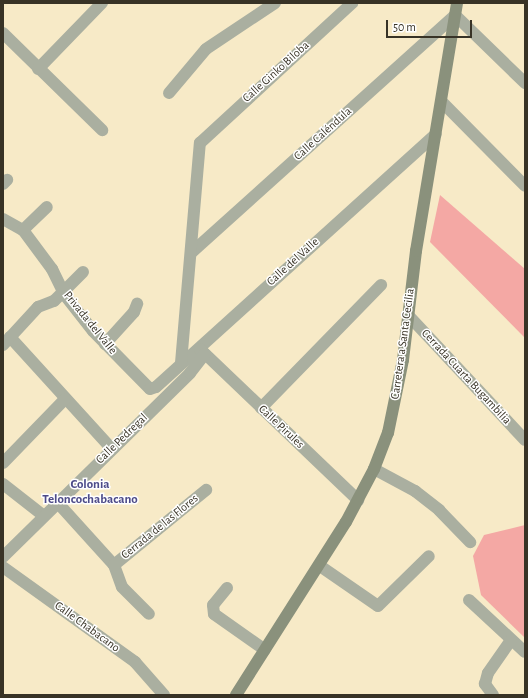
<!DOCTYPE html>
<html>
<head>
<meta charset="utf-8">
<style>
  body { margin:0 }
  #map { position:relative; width:528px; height:698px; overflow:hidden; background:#f7eac7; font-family:"Alegreya Sans",sans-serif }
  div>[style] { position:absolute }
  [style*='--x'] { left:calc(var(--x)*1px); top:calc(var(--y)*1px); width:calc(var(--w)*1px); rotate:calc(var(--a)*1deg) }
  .green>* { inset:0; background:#f4a8a4 }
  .minor>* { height:12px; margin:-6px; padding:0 6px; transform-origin:6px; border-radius:6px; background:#aaafa0 }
  .secondary>* { height:12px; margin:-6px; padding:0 6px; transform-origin:6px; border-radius:6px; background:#8a917c }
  span { translate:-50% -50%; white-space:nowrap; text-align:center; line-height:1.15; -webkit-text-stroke:3px #fff; paint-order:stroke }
  .street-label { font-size:12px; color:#383326 }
  .neighbourhood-label { font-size:13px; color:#4d4b89; font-weight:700 }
  .frame { position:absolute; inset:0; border:4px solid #383326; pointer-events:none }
  .scale { position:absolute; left:386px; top:20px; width:86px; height:18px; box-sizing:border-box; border:2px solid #383326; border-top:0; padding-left:5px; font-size:12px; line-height:14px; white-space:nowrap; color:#383326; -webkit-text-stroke:3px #fff; paint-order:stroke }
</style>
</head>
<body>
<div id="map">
  <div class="green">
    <div style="clip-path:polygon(440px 195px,525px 269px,525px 338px,430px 242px)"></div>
    <div style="clip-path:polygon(525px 525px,525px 638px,481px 595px,473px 556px,484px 535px)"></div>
  </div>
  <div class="minor">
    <div style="--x:3;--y:33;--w:139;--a:44.4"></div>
    <div style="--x:38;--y:69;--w:92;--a:-45.9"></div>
    <div style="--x:169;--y:93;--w:57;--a:-49.9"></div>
    <div style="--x:206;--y:49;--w:83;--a:-33.7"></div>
    <div style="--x:442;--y:102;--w:118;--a:45.3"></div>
    <div style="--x:3;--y:184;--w:6;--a:-45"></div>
    <div style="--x:3;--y:219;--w:23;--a:29"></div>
    <div style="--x:23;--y:230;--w:49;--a:53.4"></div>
    <div style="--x:52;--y:269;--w:28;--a:64"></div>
    <div style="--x:64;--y:294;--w:47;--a:51.9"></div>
    <div style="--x:93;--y:331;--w:81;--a:45.5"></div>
    <div style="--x:150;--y:389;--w:6;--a:-18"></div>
    <div style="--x:156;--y:387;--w:377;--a:-42.1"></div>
    <div style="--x:23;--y:230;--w:33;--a:-44"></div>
    <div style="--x:191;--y:253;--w:355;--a:-42"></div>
    <div style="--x:455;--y:15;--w:98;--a:44.2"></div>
    <div style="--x:408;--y:315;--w:171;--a:46.9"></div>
    <div style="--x:10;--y:337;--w:151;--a:47.7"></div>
    <div style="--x:105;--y:344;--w:43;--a:-47.8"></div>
    <div style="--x:134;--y:312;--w:9;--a:-69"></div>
    <div style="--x:3;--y:345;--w:52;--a:-47.4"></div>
    <div style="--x:38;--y:307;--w:17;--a:-21"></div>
    <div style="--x:54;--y:301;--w:41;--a:-45"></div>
    <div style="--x:200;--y:349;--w:219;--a:43.7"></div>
    <div style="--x:181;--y:363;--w:221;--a:-85.1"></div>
    <div style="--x:200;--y:143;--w:207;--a:-42.6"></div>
    <div style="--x:261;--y:408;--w:172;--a:-45.7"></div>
    <div style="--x:3;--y:463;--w:89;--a:-45.9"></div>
    <div style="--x:374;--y:469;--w:47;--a:28.2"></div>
    <div style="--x:415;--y:491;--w:31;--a:38"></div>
    <div style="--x:439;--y:510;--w:45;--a:45.9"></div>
    <div style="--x:3;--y:484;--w:52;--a:38"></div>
    <div style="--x:57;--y:502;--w:85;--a:47.9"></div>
    <div style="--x:114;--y:565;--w:23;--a:70"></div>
    <div style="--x:122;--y:587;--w:38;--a:45"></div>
    <div style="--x:3;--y:557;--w:262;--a:-44.5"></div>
    <div style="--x:190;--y:373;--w:24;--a:-52"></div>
    <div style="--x:114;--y:565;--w:119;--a:-39.2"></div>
    <div style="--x:320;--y:566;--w:70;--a:34.6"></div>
    <div style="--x:378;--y:606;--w:71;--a:-44.4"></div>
    <div style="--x:3;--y:567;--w:163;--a:35.7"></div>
    <div style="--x:135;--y:662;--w:44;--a:48.7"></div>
    <div style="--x:227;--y:588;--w:22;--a:129"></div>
    <div style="--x:213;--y:605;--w:9;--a:84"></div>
    <div style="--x:214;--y:614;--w:62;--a:35.2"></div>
    <div style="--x:469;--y:600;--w:76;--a:42.9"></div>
    <div style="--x:493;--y:695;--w:14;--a:-126"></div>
    <div style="--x:485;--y:684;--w:11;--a:-75"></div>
    <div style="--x:488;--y:673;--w:40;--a:-55.1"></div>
  </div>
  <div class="secondary">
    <div style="--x:236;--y:695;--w:205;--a:-57.6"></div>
    <div style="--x:346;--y:522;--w:60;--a:-62.2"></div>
    <div style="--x:374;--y:469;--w:39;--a:-69"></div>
    <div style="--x:388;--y:433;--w:75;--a:-78.4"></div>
    <div style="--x:403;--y:360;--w:110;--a:-83.2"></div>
    <div style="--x:416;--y:251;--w:251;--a:-80.6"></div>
  </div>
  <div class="street-label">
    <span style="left:276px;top:72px;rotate:-42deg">Calle Ginko Biloba</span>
    <span style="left:323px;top:134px;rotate:-42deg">Calle Caléndula</span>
    <span style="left:293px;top:262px;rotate:-42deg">Calle del Valle</span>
    <span style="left:90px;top:323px;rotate:51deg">Privada del Valle</span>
    <span style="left:403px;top:344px;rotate:-82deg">Carretera a Santa Cecilia</span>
    <span style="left:466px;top:377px;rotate:47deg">Cerrada Cuarta Bugambilia</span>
    <span style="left:281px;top:427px;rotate:43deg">Calle Pirules</span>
    <span style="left:122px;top:439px;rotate:-44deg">Calle Pedregal</span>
    <span style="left:160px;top:527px;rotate:-39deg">Cerrada de las Flores</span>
    <span style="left:87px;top:627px;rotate:36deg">Calle Chabacano</span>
  </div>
  <div class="neighbourhood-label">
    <span style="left:90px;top:493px">Colonia<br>Teloncochabacano</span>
  </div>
  <div class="frame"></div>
  <div class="scale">50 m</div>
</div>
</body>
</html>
